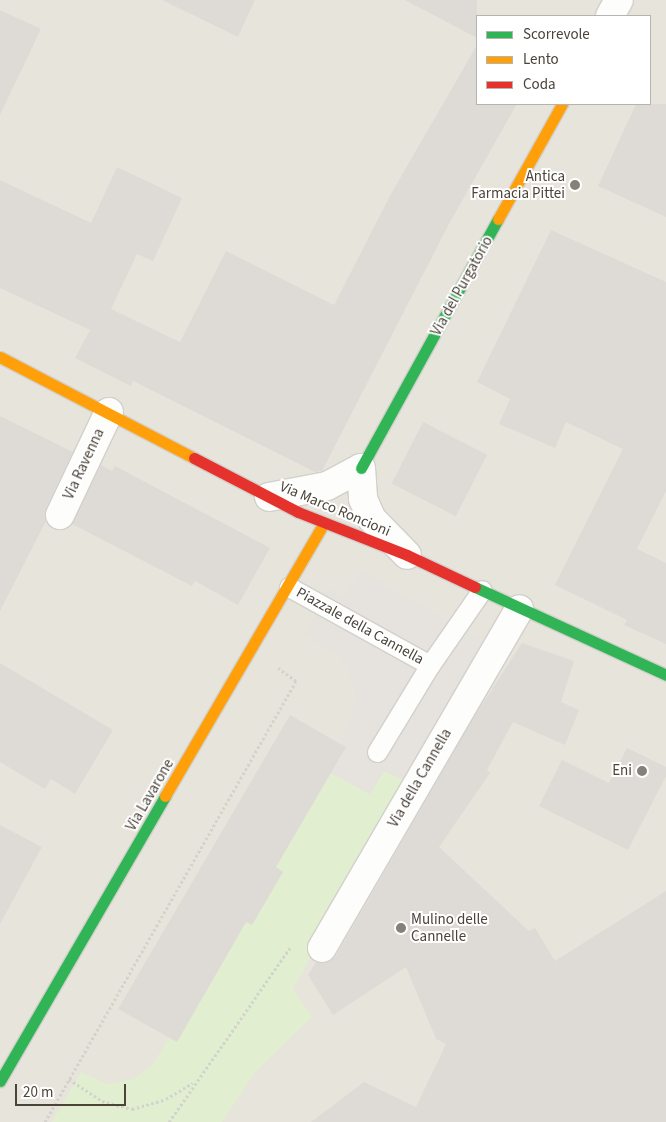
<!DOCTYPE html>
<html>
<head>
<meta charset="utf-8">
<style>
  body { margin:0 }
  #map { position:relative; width:666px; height:1122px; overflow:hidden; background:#f4f2ee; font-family:"Source Sans 3",sans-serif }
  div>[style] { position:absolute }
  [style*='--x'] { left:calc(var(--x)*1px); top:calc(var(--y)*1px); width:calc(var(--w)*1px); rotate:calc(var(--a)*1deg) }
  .residential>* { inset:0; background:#e7e4dc }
  .green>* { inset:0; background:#e1eecf }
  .parking>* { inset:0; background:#e6e3df }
  .building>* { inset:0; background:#dedbd6; transform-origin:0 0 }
  .path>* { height:3px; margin-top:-1.5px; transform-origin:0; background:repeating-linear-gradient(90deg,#d3d2cc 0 2.5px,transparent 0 5px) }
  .roads { filter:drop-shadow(1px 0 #d2d0cb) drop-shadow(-1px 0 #d2d0cb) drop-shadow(0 1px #d2d0cb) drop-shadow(0 -1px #d2d0cb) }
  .lane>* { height:19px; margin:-9.5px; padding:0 9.5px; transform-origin:9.5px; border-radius:9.5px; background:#fdfdfc }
  .street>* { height:28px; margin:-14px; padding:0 14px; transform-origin:14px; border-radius:14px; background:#fdfdfc }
  .fast>* { height:11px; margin:-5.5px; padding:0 5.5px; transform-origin:5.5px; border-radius:5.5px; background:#30b455 }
  .slow>* { height:11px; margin:-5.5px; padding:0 5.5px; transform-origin:5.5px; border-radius:5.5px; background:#ff9f0a }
  .jam>* { height:11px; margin:-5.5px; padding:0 5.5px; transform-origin:5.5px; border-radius:5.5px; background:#e5322d }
  .dots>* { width:14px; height:14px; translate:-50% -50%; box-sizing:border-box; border:2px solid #fff; border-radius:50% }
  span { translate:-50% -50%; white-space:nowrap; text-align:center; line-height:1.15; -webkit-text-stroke:4px #fff; paint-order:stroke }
  .poi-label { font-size:15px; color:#4b4439 }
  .right { translate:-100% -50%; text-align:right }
  .left { translate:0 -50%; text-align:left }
  .street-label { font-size:15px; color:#4b4439 }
  .legend { position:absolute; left:476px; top:15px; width:175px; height:90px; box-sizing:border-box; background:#fff; border:1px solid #b7b4b0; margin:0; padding:6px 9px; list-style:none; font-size:15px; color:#4b4439 }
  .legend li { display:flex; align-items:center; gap:10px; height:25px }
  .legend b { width:25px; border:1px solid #b7b4b0 }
  .scale { position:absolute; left:15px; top:1084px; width:111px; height:22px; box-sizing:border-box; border:2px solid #4b4439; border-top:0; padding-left:6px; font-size:15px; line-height:18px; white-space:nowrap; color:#4b4439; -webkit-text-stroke:4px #fff; paint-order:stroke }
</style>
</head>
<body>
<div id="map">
  <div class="residential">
    <div style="clip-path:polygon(evenodd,0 0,666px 0,666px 1122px,0 1122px,0 0,477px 16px,650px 16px,650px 104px,477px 104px,477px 16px)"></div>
  </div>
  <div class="green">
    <div style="clip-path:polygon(384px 771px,408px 782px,293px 989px,312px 1017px,256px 1071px,222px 1122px,52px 1122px,81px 1072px,107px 1084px,134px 1079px,153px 1064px,169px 1038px,177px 1042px,246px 922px,252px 925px,282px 872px,276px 867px,331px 773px,370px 794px)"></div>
  </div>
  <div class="parking">
    <div style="clip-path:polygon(361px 570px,485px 643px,408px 782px,384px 771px,370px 794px,331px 773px,337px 742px,348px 724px,356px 700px,351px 677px,340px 657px,304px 635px,329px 588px,343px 596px)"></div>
  </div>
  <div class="building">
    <div style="clip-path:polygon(162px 0,255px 0,238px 37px)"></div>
    <div style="clip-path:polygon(405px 0,477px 0,477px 38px)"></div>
    <div style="clip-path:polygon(0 10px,41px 29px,0 115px)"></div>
    <div style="clip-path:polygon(477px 45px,477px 104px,517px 104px,450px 222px,322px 471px,315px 472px,133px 381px,131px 386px,75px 358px,90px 330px,0 288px,0 180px,91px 223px,117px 167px,182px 198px,153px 261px,137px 254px,111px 309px,180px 342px,226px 251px,334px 305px,392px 192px)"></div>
    <div style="clip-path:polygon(636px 104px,666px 104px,666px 217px,598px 186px)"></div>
    <div style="clip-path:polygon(551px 230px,666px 282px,666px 491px,637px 549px,666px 563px,666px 644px,624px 625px,627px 620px,555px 585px,623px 449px,566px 422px,555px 448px,499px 424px,510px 399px,477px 382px)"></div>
    <div style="clip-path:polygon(0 416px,73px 452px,46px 508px,46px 521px,0 611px)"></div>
    <div style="left:423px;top:422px;width:72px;height:69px;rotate:27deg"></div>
    <div style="clip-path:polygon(101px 465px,112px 471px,115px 466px,270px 548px,238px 605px,195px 581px,192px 586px,72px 524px)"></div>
    <div style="clip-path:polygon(522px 643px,574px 661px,561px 702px,579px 710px,565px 745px,513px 722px,487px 770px,490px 773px,439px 847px,529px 931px,535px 928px,555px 961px,666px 891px,666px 1122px,311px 1122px,364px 1082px,416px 1107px,446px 1044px,436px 1039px,406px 967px,333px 1015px,308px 975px,316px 962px,329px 962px,336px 956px,474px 717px)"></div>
    <div style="clip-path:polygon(0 663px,113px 730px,75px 794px,51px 779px,45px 789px,0 762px)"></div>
    <div style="clip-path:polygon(290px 715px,346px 747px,276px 867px,283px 872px,252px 925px,246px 922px,177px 1042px,118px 1009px)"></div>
    <div style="clip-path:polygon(627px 748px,666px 767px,666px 776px,628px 850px,539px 806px,562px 760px,609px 783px)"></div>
    <div style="clip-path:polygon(0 825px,42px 847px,0 924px)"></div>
  </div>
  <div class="path">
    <div style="--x:69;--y:1079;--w:40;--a:34"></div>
    <div style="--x:102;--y:1101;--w:31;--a:15"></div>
    <div style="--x:132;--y:1109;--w:35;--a:-16"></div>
    <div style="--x:166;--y:1099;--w:31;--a:-31"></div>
    <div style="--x:45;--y:1122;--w:507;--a:-60.35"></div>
    <div style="--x:296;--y:681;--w:22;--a:-144"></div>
    <div style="--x:169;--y:1122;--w:212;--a:-55.2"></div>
  </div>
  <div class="roads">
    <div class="lane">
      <div style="--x:289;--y:587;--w:161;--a:29"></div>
      <div style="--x:377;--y:752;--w:102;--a:-58.7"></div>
      <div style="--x:430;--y:665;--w:91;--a:-55.3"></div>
    </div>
    <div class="street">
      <div style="--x:610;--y:16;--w:18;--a:-61"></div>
      <div style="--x:269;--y:497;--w:59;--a:-10.7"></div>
      <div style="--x:327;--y:486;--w:38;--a:-28"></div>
      <div style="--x:361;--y:468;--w:31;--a:86"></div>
      <div style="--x:363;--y:499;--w:22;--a:66"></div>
      <div style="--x:372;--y:519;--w:50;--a:45.8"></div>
      <div style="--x:60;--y:515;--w:114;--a:-64.6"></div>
      <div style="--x:322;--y:948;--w:392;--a:-59.8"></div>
    </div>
    <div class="fast">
      <div style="--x:361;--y:468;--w:284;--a:-61.2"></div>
      <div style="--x:475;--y:587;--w:210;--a:24.7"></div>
      <div style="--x:0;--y:1081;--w:329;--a:-59.9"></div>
    </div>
    <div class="slow">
      <div style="--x:498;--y:219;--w:132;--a:-60.9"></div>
      <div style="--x:0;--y:357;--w:219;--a:27.5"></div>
      <div style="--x:165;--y:796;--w:316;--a:-59.8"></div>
    </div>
    <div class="jam">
      <div style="--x:194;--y:458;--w:117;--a:27.4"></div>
      <div style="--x:298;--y:512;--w:117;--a:21.5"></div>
      <div style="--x:407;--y:555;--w:75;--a:25.2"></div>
    </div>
  </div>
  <div class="dots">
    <div style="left:575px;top:185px;background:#868178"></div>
    <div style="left:642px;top:771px;background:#868178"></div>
    <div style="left:401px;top:928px;background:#868178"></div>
  </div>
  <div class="poi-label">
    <span class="right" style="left:565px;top:185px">Antica<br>Farmacia Pittei</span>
    <span class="right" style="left:632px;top:771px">Eni</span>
    <span class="left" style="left:411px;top:928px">Mulino delle<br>Cannelle</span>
  </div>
  <div class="street-label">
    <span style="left:462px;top:286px;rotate:-61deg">Via del Purgatorio</span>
    <span style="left:84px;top:464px;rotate:-65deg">Via Ravenna</span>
    <span style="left:335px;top:509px;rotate:23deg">Via Marco Roncioni</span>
    <span style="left:360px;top:626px;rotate:29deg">Piazzale della Cannella</span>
    <span style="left:420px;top:778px;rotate:-60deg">Via della Cannella</span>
    <span style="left:150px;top:795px;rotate:-60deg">Via Lavarone</span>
  </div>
  <ul class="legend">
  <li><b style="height:6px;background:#30b455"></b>Scorrevole</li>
  <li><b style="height:6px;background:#ff9f0a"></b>Lento</li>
  <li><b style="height:6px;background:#e5322d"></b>Coda</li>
  </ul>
  <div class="scale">20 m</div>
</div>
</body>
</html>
